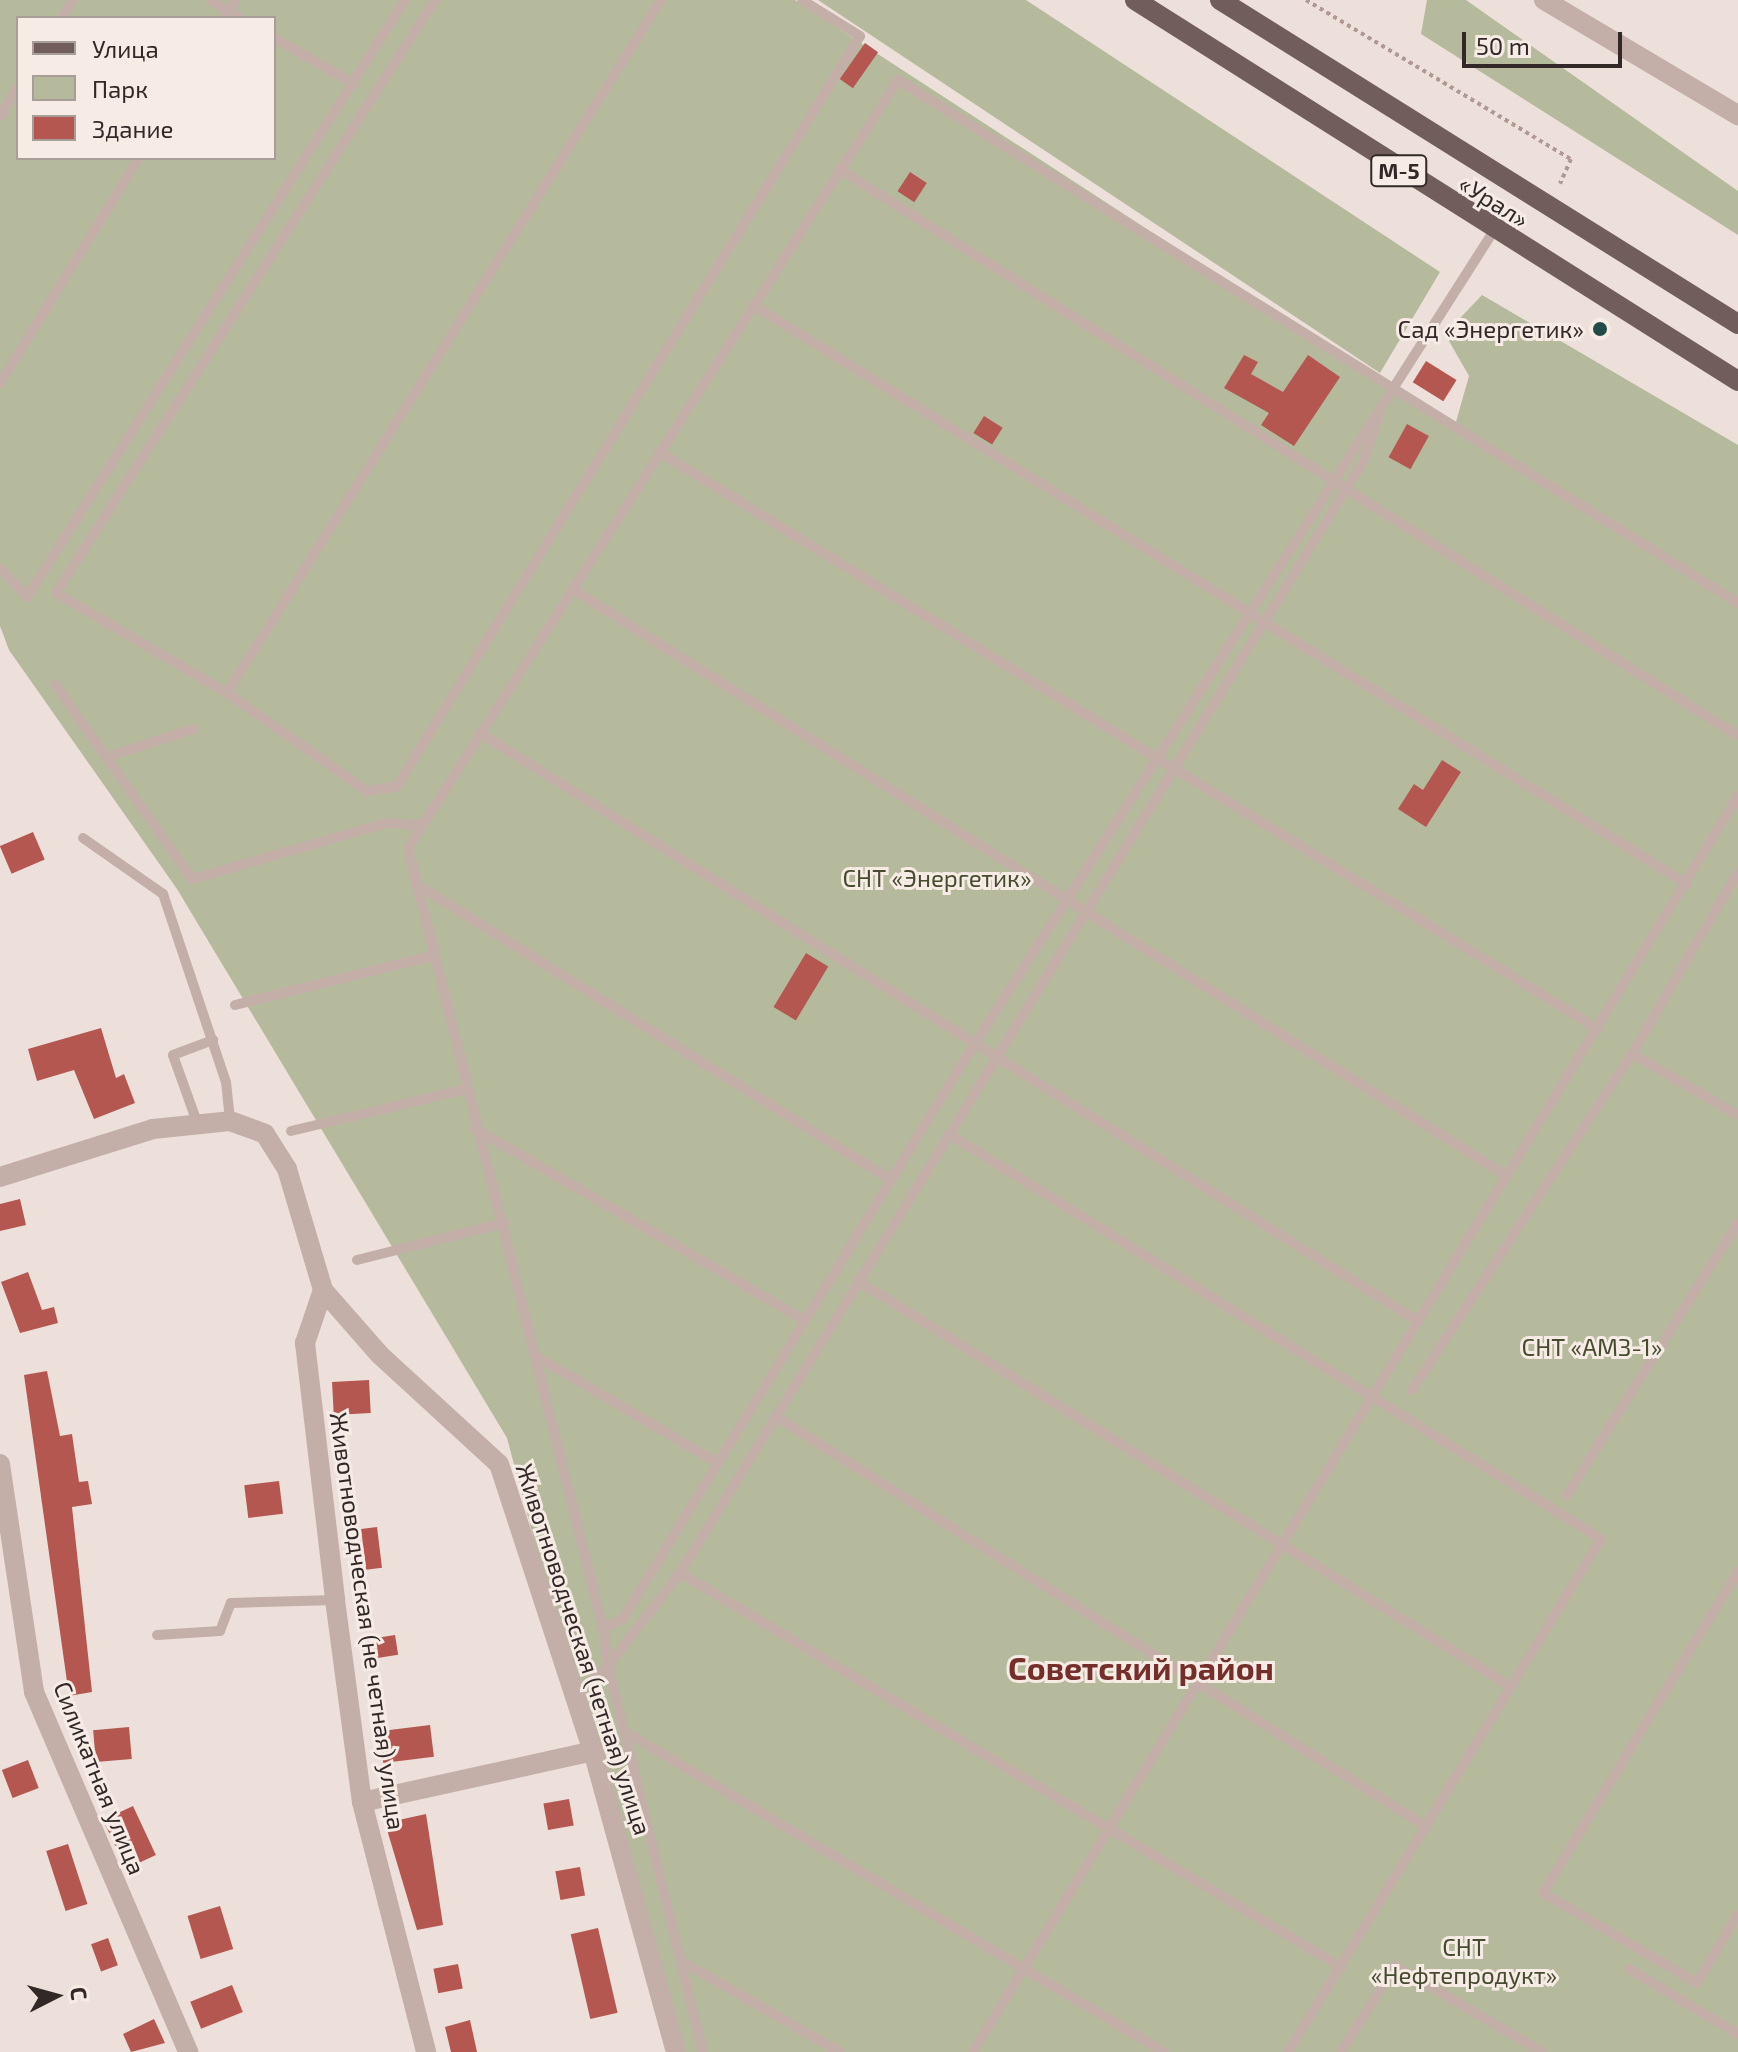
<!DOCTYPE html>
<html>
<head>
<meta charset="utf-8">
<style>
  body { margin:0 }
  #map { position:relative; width:1738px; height:2052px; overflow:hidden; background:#ede0da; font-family:"Exo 2",sans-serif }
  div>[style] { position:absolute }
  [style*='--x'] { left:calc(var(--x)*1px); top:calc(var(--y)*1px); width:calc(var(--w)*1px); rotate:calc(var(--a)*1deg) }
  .green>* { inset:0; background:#b5ba9c }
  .building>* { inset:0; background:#b45750; transform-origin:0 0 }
  .path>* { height:4px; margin-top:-2px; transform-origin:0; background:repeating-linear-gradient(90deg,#af9992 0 4px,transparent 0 8px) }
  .lane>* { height:10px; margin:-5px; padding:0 5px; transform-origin:5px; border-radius:5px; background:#c3afa8 }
  .street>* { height:20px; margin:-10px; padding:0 10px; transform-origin:10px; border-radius:10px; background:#c3afa8 }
  .primary>* { height:20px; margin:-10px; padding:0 10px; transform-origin:10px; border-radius:10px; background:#715d5a }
  .dots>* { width:22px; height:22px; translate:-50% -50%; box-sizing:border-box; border:4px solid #f6ebe5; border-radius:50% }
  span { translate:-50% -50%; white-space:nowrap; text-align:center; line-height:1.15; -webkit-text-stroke:6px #f6ebe5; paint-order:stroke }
  .shield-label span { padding:2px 6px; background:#f6ebe5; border:2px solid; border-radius:6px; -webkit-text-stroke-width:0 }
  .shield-label { font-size:22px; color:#312827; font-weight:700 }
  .street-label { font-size:24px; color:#312827 }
  .poi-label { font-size:24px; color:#312827 }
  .right { translate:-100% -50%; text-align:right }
  .park-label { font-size:24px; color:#464c2e }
  .district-label { font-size:32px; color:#752f2b; font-weight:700 }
  .legend { position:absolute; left:16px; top:16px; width:260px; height:144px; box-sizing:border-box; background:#f6ebe5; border:2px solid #a79d99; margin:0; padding:10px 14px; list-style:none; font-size:24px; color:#312827 }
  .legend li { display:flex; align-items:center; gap:16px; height:40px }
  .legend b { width:40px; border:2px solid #a79d99 }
  .north { position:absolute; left:16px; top:1956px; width:80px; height:80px; -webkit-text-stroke:6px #f6ebe5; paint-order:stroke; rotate:84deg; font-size:22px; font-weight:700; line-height:32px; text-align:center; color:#312827 }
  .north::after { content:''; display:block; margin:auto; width:28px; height:36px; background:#312827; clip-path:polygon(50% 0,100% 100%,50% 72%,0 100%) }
  .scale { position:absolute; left:1462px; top:32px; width:160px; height:36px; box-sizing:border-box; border:4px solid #312827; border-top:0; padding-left:10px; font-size:24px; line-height:28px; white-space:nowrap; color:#312827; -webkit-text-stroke:6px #f6ebe5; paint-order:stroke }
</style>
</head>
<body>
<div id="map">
  <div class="green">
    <div style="clip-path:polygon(evenodd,0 0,795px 0,1454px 429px,1469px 376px,1445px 334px,1482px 295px,1738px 445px,1738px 2052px,670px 2052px,507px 1438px,177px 889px,9px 650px,0 626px,0 0,18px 18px,274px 18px,274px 158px,18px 158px,18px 18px)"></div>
    <div style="clip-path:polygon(818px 0,1026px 0,1440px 272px,1380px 373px)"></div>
    <div style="clip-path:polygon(1427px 0,1466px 0,1738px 191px,1738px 235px,1421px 34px)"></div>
  </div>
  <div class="building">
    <div style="left:865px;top:43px;width:16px;height:44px;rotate:35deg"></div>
    <div style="left:910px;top:172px;width:20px;height:23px;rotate:33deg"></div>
    <div style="clip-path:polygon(1244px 355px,1258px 362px,1251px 374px,1283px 392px,1308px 355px,1340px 377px,1294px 446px,1261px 425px,1269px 413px,1224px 388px)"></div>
    <div style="left:1426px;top:361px;width:36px;height:25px;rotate:32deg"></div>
    <div style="left:984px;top:416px;width:22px;height:20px;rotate:32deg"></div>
    <div style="left:1407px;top:424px;width:25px;height:38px;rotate:29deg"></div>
    <div style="clip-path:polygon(1442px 760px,1461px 772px,1426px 827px,1398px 809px,1414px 784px,1423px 790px)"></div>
    <div style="left:33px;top:832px;width:30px;height:36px;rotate:67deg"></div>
    <div style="left:806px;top:953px;width:26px;height:63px;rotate:31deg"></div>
    <div style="clip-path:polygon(101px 1028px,116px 1078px,124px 1074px,135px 1103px,94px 1119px,74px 1070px,37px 1081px,28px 1049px)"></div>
    <div style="clip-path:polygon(20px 1199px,26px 1225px,0 1231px,0 1204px)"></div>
    <div style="clip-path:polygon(28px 1272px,42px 1310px,54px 1307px,58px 1323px,20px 1333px,1px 1282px)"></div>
    <div style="clip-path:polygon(47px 1371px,60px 1436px,72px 1434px,79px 1482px,88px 1481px,92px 1504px,72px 1507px,92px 1692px,69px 1696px,24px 1375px)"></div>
    <div style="left:369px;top:1380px;width:33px;height:37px;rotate:87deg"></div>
    <div style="left:279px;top:1481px;width:33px;height:35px;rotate:83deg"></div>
    <div style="left:377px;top:1527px;width:41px;height:16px;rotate:83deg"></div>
    <div style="left:395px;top:1635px;width:20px;height:35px;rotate:81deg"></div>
    <div style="left:430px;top:1725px;width:32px;height:51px;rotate:83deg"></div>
    <div style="left:129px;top:1727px;width:32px;height:36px;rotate:85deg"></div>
    <div style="left:28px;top:1760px;width:30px;height:28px;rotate:69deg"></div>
    <div style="left:569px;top:1799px;width:27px;height:26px;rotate:80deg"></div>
    <div style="left:133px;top:1806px;width:54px;height:33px;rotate:65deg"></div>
    <div style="clip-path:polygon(426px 1814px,443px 1925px,417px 1930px,385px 1823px)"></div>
    <div style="left:68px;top:1844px;width:63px;height:23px;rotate:72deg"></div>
    <div style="left:580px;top:1867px;width:29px;height:25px;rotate:80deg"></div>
    <div style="left:220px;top:1906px;width:45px;height:34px;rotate:73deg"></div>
    <div style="left:598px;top:1928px;width:87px;height:28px;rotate:77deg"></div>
    <div style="left:108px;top:1938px;width:29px;height:18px;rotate:70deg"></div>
    <div style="left:458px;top:1964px;width:25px;height:25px;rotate:79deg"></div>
    <div style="left:232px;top:1985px;width:29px;height:45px;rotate:68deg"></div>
    <div style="clip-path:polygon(154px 2019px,165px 2043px,131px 2052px,123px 2034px)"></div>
    <div style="clip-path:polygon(470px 2020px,477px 2052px,451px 2052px,445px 2027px)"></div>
  </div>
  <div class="path">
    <div style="--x:1306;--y:0;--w:309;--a:31"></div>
    <div style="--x:1571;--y:159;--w:27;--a:114"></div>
  </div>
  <div class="lane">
    <div style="--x:210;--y:0;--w:35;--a:31"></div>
    <div style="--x:435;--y:0;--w:704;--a:122.58"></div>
    <div style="--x:56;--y:593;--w:198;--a:30.3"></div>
    <div style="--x:227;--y:693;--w:171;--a:35"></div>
    <div style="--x:367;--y:791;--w:30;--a:-9"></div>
    <div style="--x:397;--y:786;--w:881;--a:-58.31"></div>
    <div style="--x:860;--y:36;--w:68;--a:-148.2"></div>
    <div style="--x:62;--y:18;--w:21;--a:-59"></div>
    <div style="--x:225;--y:18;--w:21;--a:-59"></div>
    <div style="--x:274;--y:38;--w:92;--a:29.9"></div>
    <div style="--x:0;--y:116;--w:34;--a:-58"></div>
    <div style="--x:839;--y:169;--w:1063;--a:32.24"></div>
    <div style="--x:753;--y:305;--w:1099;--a:31.8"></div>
    <div style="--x:0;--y:383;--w:264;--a:-58.3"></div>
    <div style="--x:659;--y:452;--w:1102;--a:31.57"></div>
    <div style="--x:0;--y:568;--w:40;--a:47"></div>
    <div style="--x:27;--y:597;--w:707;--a:-57.66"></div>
    <div style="--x:572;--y:589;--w:1102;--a:32.13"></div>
    <div style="--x:55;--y:684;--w:238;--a:54.9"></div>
    <div style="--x:192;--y:879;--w:202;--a:-16.1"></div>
    <div style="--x:386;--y:823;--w:36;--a:3"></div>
    <div style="--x:227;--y:693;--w:818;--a:-57.94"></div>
    <div style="--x:480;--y:733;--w:1105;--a:32.09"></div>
    <div style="--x:106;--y:757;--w:92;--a:-17.7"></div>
    <div style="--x:83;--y:838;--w:98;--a:35"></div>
    <div style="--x:163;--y:894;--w:198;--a:71.5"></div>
    <div style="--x:226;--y:1082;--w:39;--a:84"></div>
    <div style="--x:416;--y:884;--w:560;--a:31.93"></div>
    <div style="--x:235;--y:1005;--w:203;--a:-14"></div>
    <div style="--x:1632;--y:1054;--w:122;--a:29.9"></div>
    <div style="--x:198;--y:1125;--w:74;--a:-109.7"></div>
    <div style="--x:173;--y:1055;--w:43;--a:-20.6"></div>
    <div style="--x:474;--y:1128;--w:383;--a:30.2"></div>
    <div style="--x:291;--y:1131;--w:177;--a:-13.4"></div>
    <div style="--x:949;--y:1134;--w:768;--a:31.85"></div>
    <div style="--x:1601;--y:1539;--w:601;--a:121.39"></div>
    <div style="--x:357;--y:1260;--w:152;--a:-14.1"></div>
    <div style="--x:858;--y:1281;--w:768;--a:31.85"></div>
    <div style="--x:536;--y:1356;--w:211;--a:30.5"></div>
    <div style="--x:1412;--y:1390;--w:402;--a:-56.8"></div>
    <div style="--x:1632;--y:1054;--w:211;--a:-59.8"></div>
    <div style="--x:775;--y:1416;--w:771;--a:32.23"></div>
    <div style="--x:1567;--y:1495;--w:322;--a:-57.9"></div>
    <div style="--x:1738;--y:1571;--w:376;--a:121.2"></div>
    <div style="--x:1543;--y:1893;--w:178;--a:30.3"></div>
    <div style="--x:1697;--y:1983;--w:80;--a:-59.3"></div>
    <div style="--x:680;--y:1573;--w:770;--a:30.8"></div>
    <div style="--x:603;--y:1628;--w:804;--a:-104.04"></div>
    <div style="--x:408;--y:848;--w:911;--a:-57.46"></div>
    <div style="--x:898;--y:80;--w:990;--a:31.91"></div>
    <div style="--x:157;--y:1635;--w:63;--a:-3.6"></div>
    <div style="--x:220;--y:1631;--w:30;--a:-69"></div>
    <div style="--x:231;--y:1603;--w:104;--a:-1.7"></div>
    <div style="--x:573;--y:1697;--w:47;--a:-41.5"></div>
    <div style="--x:608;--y:1666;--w:38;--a:-97"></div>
    <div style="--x:603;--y:1628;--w:21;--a:-23"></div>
    <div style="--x:622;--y:1620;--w:642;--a:-58.56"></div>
    <div style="--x:957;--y:1072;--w:996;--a:-57.46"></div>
    <div style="--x:624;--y:1731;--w:628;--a:30.73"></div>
    <div style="--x:681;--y:1961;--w:183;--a:29.8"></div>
    <div style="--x:1629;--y:1969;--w:127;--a:30.8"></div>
    <div style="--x:703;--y:2052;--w:398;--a:-103.8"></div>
    <div style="--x:608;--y:1666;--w:118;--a:-52.3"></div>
    <div style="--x:680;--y:1573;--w:1306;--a:-58.43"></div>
    <div style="--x:1364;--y:460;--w:58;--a:-71.9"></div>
    <div style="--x:973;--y:2052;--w:1471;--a:-58.66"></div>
    <div style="--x:1341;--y:2052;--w:102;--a:-57.9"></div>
    <div style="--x:1395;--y:1966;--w:170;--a:30.3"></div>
  </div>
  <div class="street">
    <div style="--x:1544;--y:0;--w:226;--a:30.7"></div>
    <div style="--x:0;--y:1177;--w:160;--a:-17.4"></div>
    <div style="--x:153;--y:1129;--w:77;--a:-5.9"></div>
    <div style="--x:230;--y:1121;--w:37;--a:20"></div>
    <div style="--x:265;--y:1134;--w:41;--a:57.8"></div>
    <div style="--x:287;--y:1169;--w:126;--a:73.4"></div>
    <div style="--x:323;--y:1290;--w:86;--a:48.8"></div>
    <div style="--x:380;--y:1355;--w:161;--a:42.5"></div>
    <div style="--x:499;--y:1464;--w:302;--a:71.9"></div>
    <div style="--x:593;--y:1751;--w:312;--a:74.6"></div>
    <div style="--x:323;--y:1290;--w:56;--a:108.8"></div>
    <div style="--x:305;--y:1343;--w:259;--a:83.3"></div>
    <div style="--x:335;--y:1600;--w:204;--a:82.4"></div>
    <div style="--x:362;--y:1802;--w:258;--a:75.6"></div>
    <div style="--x:0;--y:1464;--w:231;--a:81.5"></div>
    <div style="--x:34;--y:1692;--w:392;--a:66.8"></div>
    <div style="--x:362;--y:1802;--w:237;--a:-12.4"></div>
  </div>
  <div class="primary">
    <div style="--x:1135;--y:0;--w:713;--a:32.29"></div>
    <div style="--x:1220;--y:0;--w:611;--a:32.03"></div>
  </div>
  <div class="dots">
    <div style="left:1600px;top:329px;background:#224c48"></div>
  </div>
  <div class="shield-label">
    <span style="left:1399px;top:171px">М-5</span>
  </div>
  <div class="street-label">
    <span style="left:1494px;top:201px;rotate:32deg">«Урал»</span>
    <span style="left:368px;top:1621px;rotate:82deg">Животноводческая (не четная) улица</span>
    <span style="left:584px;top:1649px;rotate:72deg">Животноводческая (четная) улица</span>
    <span style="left:100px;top:1778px;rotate:68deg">Силикатная улица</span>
  </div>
  <div class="poi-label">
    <span class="right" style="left:1584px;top:329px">Сад «Энергетик»</span>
  </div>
  <div class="park-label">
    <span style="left:937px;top:878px">СНТ «Энергетик»</span>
    <span style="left:1592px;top:1347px">СНТ «АМЗ-1»</span>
    <span style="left:1464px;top:1961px">СНТ<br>«Нефтепродукт»</span>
  </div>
  <div class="district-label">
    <span style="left:1141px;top:1667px">Советский район</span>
  </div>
  <ul class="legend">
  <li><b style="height:10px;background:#715d5a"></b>Улица</li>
  <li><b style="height:22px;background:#b5ba9c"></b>Парк</li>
  <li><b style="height:22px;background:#b45750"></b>Здание</li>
  </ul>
  <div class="north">С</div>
  <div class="scale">50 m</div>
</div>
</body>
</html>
